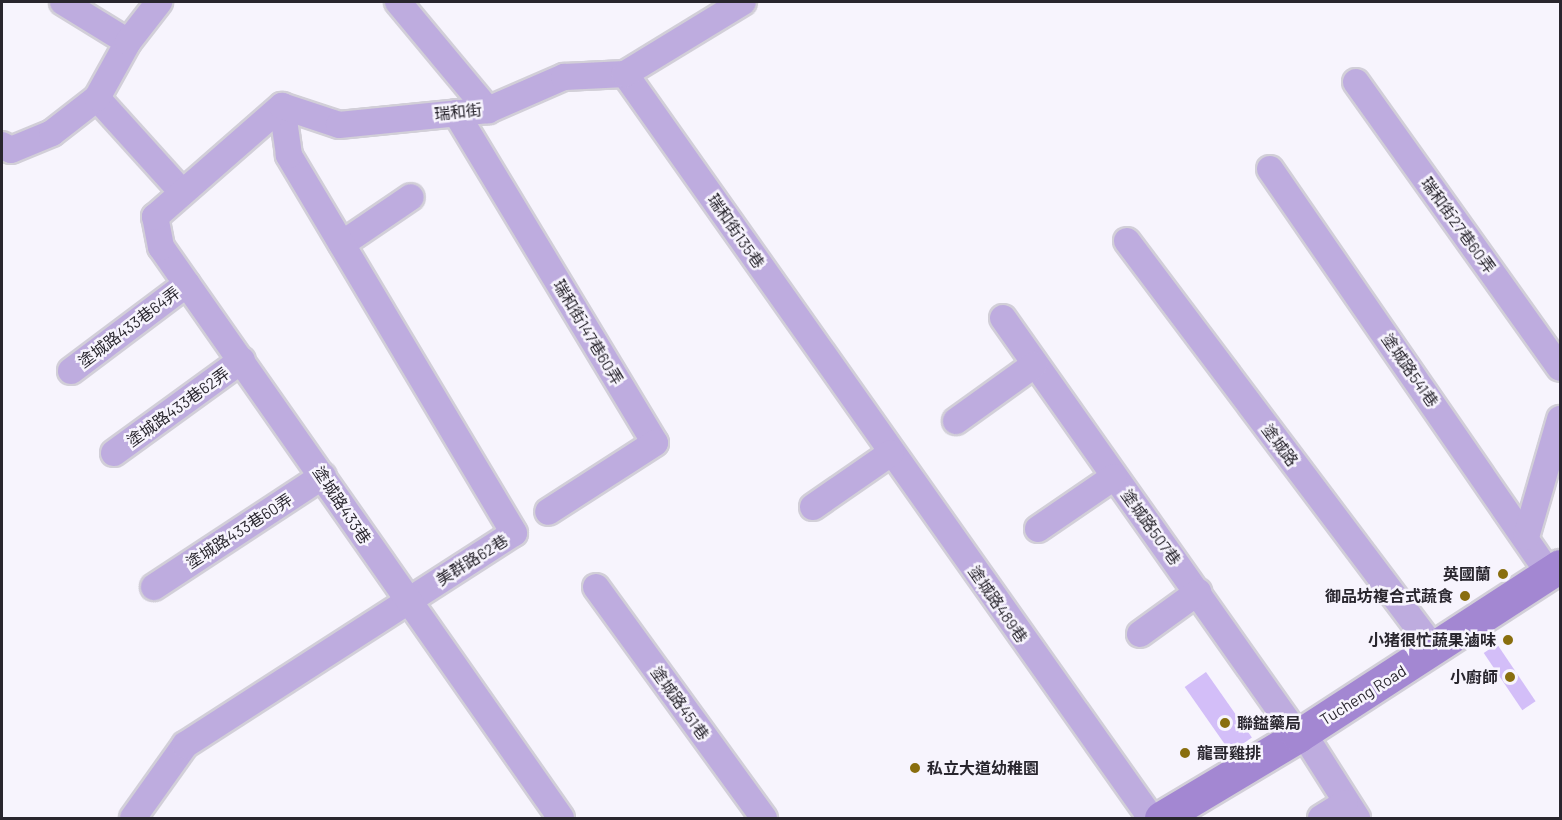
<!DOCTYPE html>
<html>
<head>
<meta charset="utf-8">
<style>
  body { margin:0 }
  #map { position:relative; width:1562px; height:820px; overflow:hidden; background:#f7f4fd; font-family:Barlow,"Noto Sans TC",sans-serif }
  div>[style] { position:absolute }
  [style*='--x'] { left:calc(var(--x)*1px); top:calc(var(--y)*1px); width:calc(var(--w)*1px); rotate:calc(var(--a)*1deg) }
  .building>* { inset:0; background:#d3bef8; transform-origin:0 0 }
  .roads { filter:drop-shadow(2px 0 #d2cfd8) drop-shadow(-2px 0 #d2cfd8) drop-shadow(0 2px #d2cfd8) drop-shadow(0 -2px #d2cfd8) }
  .street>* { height:26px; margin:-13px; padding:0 13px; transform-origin:13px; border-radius:13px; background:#beacdf }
  .secondary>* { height:33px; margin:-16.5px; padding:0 16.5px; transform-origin:16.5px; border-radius:16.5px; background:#a387d2 }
  .dots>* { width:16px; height:16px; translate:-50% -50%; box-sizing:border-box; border:3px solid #f7f4fd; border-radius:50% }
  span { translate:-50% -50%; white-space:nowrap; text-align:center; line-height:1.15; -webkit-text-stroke:5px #f7f4fd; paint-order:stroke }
  .street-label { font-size:16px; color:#29262e }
  .poi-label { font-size:16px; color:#29262e; font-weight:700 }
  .right { translate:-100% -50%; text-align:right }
  .left { translate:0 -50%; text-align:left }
  .frame { position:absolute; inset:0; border:3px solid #29262e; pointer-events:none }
</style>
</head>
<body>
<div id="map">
  <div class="building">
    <div style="left:1497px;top:644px;width:69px;height:16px;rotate:56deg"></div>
    <div style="left:1206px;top:672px;width:80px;height:26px;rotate:55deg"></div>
  </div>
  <div class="roads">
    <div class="street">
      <div style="--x:63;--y:2;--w:76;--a:31.6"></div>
      <div style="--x:398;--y:2;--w:141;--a:50.2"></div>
      <div style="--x:625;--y:74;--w:911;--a:54.74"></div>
      <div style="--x:1356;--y:82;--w:351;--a:54.5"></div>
      <div style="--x:97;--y:98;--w:127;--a:47.9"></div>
      <div style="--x:456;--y:113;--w:385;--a:58.9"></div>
      <div style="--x:655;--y:443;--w:127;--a:147.2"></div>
      <div style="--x:2;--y:145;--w:10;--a:29"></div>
      <div style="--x:11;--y:150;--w:44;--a:-22.5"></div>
      <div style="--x:52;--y:133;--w:57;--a:-37.9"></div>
      <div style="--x:97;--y:98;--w:64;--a:-61"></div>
      <div style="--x:128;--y:42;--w:51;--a:-52.2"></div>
      <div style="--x:1270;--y:169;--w:491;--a:55.4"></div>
      <div style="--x:1127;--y:241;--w:511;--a:53.04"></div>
      <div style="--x:342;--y:244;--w:83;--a:-34.3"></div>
      <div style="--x:1003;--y:318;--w:512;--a:54.79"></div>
      <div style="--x:71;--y:371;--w:145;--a:-36.9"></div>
      <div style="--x:956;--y:421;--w:96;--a:-35.7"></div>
      <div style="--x:114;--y:453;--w:158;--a:-36"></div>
      <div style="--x:813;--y:507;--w:95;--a:-34.7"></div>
      <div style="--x:1038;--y:529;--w:92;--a:-34.4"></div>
      <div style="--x:1526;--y:537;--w:123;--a:-73.9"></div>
      <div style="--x:154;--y:587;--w:202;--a:-33.3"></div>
      <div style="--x:596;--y:587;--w:286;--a:54"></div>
      <div style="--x:1140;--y:634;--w:72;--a:-35.9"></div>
      <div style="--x:1303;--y:733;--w:101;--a:57.6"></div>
      <div style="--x:133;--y:818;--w:90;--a:-54.5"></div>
      <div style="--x:185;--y:745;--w:391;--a:-32.8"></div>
      <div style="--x:514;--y:533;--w:440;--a:-120.8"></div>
      <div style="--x:289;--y:155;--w:49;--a:-98.1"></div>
      <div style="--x:561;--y:818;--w:697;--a:-125.01"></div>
      <div style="--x:161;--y:247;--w:31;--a:-101"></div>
      <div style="--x:155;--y:217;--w:169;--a:-41.2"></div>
      <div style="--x:282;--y:106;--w:60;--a:18.4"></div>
      <div style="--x:339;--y:125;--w:150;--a:-5.7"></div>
      <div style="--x:488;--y:110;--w:83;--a:-23.5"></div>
      <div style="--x:564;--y:77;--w:61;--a:-2.8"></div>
      <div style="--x:625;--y:74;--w:138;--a:-31.4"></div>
      <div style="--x:1321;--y:818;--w:28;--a:-32"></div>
    </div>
    <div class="secondary">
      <div style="--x:1161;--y:818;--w:160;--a:-30.9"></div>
      <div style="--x:1298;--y:736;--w:312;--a:-33"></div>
    </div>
  </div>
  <div class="dots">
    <div style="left:1503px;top:574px;background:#896e0e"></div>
    <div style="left:1465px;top:596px;background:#896e0e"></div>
    <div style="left:1508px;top:640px;background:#896e0e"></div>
    <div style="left:1510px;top:677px;background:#896e0e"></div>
    <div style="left:1225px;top:723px;background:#896e0e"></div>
    <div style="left:1185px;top:753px;background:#896e0e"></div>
    <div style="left:915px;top:768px;background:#896e0e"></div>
  </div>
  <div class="street-label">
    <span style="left:458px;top:112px;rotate:-6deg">瑞和街</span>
    <span style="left:1458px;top:225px;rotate:54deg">瑞和街27巷60弄</span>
    <span style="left:736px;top:231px;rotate:55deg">瑞和街135巷</span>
    <span style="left:129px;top:327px;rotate:-37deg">塗城路433巷64弄</span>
    <span style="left:588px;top:332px;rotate:59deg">瑞和街147巷60弄</span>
    <span style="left:1410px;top:370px;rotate:55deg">塗城路541巷</span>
    <span style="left:178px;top:407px;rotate:-36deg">塗城路433巷62弄</span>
    <span style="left:1280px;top:445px;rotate:53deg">塗城路</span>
    <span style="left:342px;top:505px;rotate:56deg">塗城路433巷</span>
    <span style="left:1151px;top:527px;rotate:54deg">塗城路507巷</span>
    <span style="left:239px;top:531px;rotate:-33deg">塗城路433巷60弄</span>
    <span style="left:472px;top:560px;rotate:-32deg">美群路62巷</span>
    <span style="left:998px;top:604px;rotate:55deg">塗城路489巷</span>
    <span style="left:1363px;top:695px;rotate:-32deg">Tucheng Road</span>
    <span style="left:680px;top:703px;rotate:54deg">塗城路451巷</span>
  </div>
  <div class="poi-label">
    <span class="right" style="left:1491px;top:574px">英國蘭</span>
    <span class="right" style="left:1453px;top:596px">御品坊複合式蔬食</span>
    <span class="right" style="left:1496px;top:640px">小猪很忙蔬果滷味</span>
    <span class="right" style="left:1498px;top:677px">小廚師</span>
    <span class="left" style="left:1237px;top:723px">聯鎰藥局</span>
    <span class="left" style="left:1197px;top:753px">龍哥雞排</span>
    <span class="left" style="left:927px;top:768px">私立大道幼稚園</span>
  </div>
  <div class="frame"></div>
</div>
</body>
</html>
